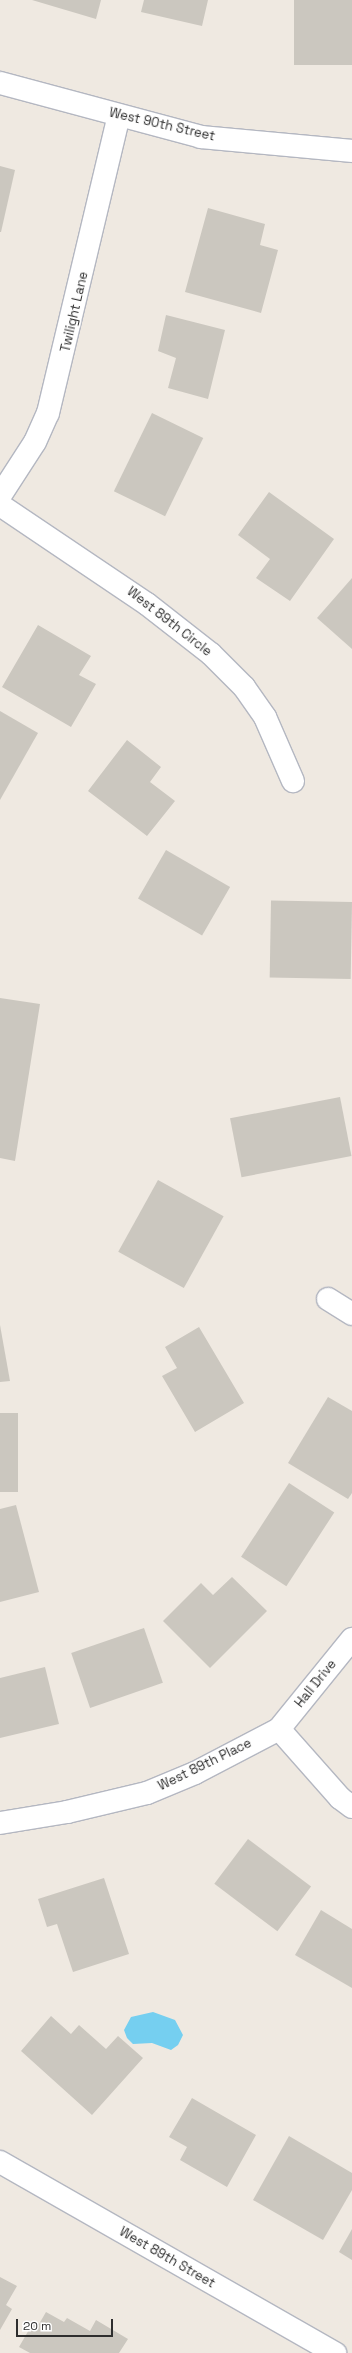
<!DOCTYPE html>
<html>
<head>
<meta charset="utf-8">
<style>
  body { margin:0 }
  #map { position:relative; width:352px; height:2353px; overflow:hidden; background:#efe9e1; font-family:"Space Grotesk",sans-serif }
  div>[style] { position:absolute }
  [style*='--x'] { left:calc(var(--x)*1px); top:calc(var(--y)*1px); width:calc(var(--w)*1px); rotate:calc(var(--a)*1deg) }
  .water>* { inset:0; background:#75cff0 }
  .building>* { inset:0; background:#cbc7bf; transform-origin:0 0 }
  .roads { filter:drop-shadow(1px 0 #b4b7c1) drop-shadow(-1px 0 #b4b7c1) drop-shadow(0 1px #b4b7c1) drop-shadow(0 -1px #b4b7c1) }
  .street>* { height:22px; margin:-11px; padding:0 11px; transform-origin:11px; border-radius:11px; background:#fff }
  span { translate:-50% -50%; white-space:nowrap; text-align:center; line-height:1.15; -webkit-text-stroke:3px #fff; paint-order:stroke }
  .street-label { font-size:13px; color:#2e2e2e }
  .scale { position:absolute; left:16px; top:2319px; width:97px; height:18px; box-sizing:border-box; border:2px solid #2e2e2e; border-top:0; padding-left:5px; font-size:12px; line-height:14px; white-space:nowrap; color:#2e2e2e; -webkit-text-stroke:3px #fff; paint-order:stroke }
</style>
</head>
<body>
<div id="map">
  <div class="water">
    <div style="clip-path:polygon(153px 2012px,175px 2020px,183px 2035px,178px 2045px,171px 2050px,152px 2043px,133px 2044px,127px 2038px,124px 2030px,131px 2017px)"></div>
  </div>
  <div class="building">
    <div style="clip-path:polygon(32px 0,101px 0,96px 19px)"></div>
    <div style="clip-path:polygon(144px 0,208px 0,202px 26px,141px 12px)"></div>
    <div style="left:294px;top:0;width:58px;height:65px"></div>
    <div style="clip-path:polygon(0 166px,15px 170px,1px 232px,0 232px)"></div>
    <div style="clip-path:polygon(208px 208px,265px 224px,260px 245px,278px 250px,261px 313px,185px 292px)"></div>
    <div style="clip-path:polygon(166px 315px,225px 330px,208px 399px,168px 388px,176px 358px,158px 351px)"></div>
    <div style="left:152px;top:413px;width:57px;height:87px;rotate:26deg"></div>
    <div style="clip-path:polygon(269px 492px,334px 539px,290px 601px,256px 578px,270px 559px,238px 535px)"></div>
    <div style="clip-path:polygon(352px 578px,352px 649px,317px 618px)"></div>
    <div style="clip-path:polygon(38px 625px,91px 656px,79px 675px,96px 684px,71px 727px,2px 687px)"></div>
    <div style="clip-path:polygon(0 711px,38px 733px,0 800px)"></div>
    <div style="clip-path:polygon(127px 740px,161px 767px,150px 782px,175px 801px,147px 836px,88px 791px)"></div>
    <div style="left:166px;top:850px;width:74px;height:56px;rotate:30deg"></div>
    <div style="left:352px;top:902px;width:77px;height:81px;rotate:91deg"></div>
    <div style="clip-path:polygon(0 998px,40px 1004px,15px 1161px,0 1158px)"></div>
    <div style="left:340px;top:1097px;width:60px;height:112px;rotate:79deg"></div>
    <div style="left:158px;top:1180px;width:75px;height:82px;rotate:29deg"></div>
    <div style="clip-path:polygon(0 1325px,10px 1381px,0 1382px)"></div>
    <div style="clip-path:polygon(199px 1327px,244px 1403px,195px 1432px,162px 1376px,177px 1368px,165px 1347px)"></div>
    <div style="clip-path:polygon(328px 1397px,352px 1411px,352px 1493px,348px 1499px,288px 1463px)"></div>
    <div style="left:0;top:1413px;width:18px;height:79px"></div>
    <div style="left:289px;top:1483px;width:54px;height:88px;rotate:33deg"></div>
    <div style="clip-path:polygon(16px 1505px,39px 1592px,0 1602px,0 1509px)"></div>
    <div style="clip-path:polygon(232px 1577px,267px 1611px,210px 1668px,163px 1621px,201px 1583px,213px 1595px)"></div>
    <div style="left:144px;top:1628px;width:58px;height:77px;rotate:71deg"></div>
    <div style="clip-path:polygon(45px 1667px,59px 1724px,0 1738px,0 1678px)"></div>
    <div style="left:248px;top:1839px;width:79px;height:56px;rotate:37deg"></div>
    <div style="clip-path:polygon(104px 1878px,129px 1954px,73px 1972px,57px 1924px,47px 1927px,38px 1899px)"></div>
    <div style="clip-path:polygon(321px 1910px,352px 1929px,352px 1988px,295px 1955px)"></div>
    <div style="clip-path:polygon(51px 2016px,71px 2034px,79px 2025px,106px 2049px,118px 2036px,143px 2058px,92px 2115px,21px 2051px)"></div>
    <div style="clip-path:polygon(192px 2098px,256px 2135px,227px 2187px,180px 2160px,187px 2147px,169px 2137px)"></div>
    <div style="clip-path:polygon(289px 2136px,352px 2173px,352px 2190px,323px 2240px,253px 2200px)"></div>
    <div style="clip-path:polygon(352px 2229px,352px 2260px,339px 2252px)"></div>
    <div style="clip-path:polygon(0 2277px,17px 2286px,6px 2305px,12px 2309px,0 2330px)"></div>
    <div style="clip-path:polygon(46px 2312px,64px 2322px,67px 2318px,90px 2331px,96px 2320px,128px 2339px,119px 2353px,30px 2353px,19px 2347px,34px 2321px,39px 2324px)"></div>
  </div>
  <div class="roads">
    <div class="street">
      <div style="--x:0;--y:83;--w:208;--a:15"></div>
      <div style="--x:201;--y:137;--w:152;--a:5.3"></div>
      <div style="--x:0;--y:496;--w:64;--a:-57.1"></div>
      <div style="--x:35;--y:442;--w:32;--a:-66"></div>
      <div style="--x:48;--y:413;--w:306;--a:-76.6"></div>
      <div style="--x:0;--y:505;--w:177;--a:34"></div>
      <div style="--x:147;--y:604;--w:81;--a:38"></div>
      <div style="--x:211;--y:654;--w:47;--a:45"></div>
      <div style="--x:244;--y:687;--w:37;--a:55"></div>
      <div style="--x:265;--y:717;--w:70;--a:66.4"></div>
      <div style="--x:328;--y:1299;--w:28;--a:32"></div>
      <div style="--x:279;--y:1729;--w:92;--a:48.5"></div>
      <div style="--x:340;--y:1798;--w:15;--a:37"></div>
      <div style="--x:0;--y:1823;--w:68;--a:-9.3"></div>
      <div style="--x:67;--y:1812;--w:82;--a:-13.4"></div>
      <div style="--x:147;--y:1793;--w:52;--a:-22.6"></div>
      <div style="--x:195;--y:1773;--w:95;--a:-27.6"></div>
      <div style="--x:279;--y:1729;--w:116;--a:-51"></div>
      <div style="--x:0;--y:2162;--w:386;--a:29.7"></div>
    </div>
  </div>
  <div class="street-label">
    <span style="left:162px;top:125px;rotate:13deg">West 90th Street</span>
    <span style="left:75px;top:312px;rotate:-77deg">Twilight Lane</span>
    <span style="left:169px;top:622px;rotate:38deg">West 89th Circle</span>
    <span style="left:316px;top:1684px;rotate:-51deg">Hall Drive</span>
    <span style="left:205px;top:1765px;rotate:-26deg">West 89th Place</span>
    <span style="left:167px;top:2258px;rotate:30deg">West 89th Street</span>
  </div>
  <div class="scale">20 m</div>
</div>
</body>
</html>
